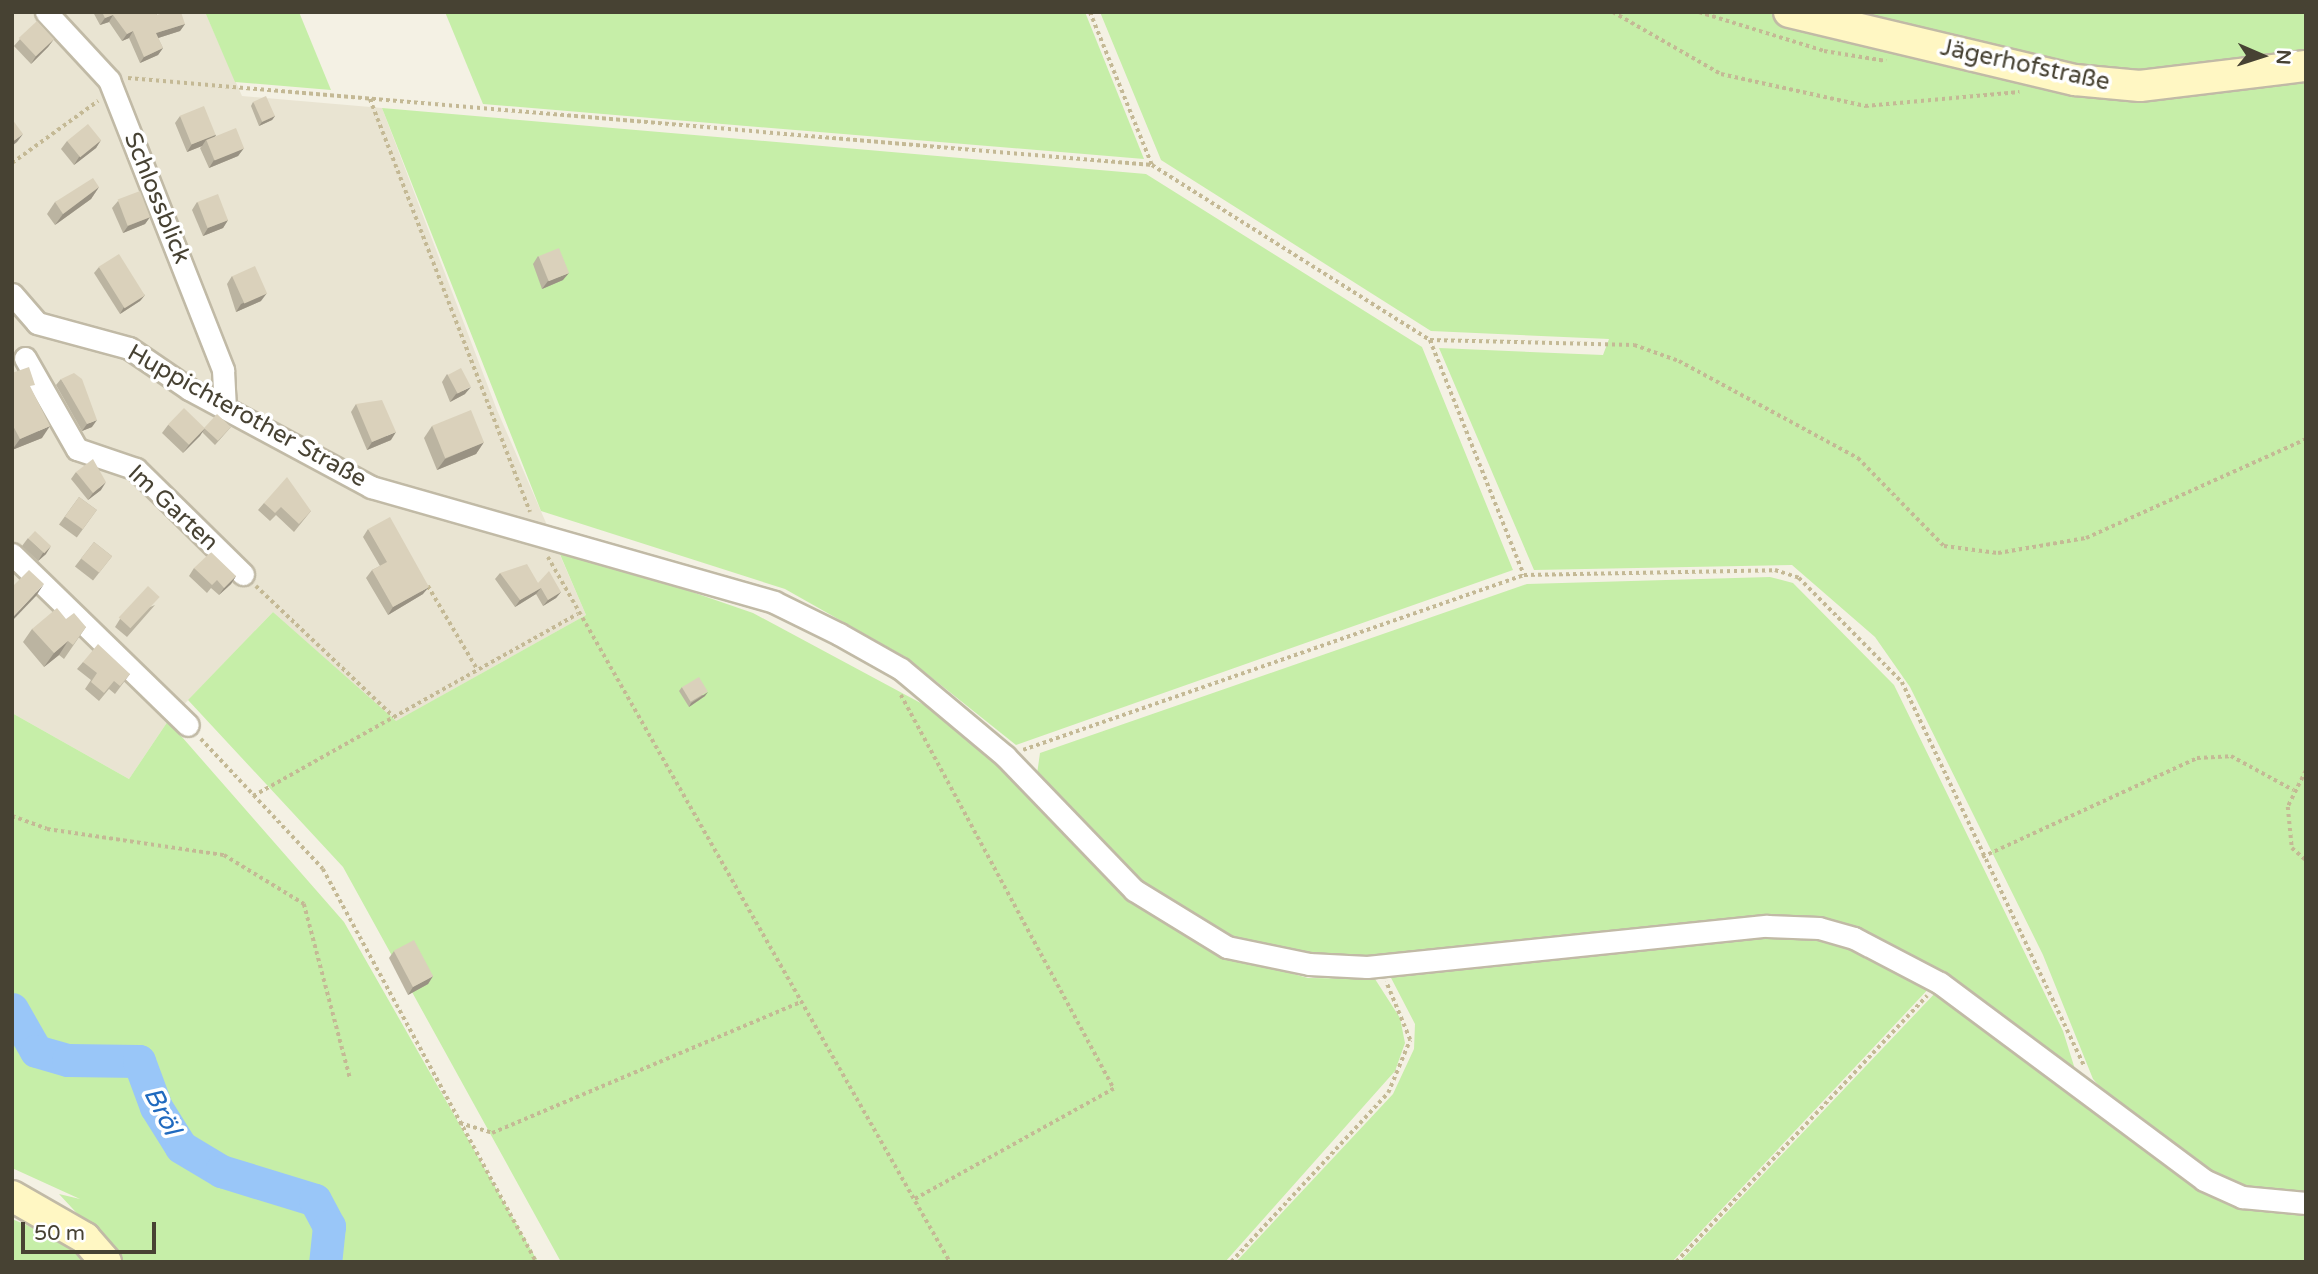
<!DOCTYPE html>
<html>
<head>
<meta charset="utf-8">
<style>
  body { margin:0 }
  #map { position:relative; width:2318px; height:1274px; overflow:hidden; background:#f4f1e4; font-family:"Varela Round",sans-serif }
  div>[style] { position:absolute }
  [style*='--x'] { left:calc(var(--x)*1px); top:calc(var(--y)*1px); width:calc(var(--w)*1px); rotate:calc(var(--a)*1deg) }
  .residential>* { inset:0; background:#e9e4d2 }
  .green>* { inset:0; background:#c6eea8 }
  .river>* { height:33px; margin:-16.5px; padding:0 16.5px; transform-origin:16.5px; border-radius:16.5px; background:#99c6f8 }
  .path>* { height:3.5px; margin-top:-1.75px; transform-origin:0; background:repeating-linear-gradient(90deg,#c4b995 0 3.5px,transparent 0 7px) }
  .roads { filter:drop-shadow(2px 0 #c1baa6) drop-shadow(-2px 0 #c1baa6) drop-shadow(0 2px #c1baa6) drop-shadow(0 -2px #c1baa6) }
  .minor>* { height:21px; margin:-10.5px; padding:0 10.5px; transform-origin:10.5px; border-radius:10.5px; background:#fff }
  .secondary>* { height:30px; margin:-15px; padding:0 15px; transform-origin:15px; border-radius:15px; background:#fff7c3 }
  .wall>* { inset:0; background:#bbb4a1; transform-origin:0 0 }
  .shaded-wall>* { inset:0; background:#999283 }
  .building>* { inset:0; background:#dad1bb; transform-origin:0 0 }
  span { translate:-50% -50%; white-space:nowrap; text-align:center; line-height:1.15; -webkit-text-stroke:7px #fff; paint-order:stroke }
  .street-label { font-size:24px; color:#474233 }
  .water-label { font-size:26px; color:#206abf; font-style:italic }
  .frame { position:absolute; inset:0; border:14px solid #474233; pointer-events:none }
  .north { position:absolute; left:2227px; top:21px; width:70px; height:70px; -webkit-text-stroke:5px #fff; paint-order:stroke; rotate:93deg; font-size:19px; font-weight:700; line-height:28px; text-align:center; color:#474233 }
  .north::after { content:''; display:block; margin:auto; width:24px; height:32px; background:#474233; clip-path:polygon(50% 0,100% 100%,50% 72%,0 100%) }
  .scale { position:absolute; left:21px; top:1222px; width:135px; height:32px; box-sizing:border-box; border:4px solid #474233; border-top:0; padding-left:9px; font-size:21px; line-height:24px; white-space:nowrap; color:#474233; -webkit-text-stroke:5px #fff; paint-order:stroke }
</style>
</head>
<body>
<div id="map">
  <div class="residential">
    <div style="clip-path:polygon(12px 12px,205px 12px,242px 96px,382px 108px,497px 410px,586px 615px,395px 722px,273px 612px,168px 721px,129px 779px,12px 713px)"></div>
  </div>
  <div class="green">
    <div style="clip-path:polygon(205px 12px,299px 12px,331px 90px,235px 82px)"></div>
    <div style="clip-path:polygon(445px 12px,1085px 12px,1144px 159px,483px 104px)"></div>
    <div style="clip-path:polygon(1100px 12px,2306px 12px,2306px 1195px,2243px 1189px,2212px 1172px,2116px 1105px,2093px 1079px,2043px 955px,1910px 687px,1875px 637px,1792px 565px,1534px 570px,1439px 348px,1603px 355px,1609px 339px,1431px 331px,1161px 160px)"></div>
    <div style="clip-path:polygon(382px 108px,1146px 174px,1422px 347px,1513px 570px,1016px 745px,907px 658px,785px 589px,541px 511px)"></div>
    <div style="clip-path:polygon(556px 545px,753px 613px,943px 715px,1005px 768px,1110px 881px,1179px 932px,1240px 959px,1308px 978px,1375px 979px,1400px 1018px,1405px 1043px,1395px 1071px,1225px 1262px,561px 1262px,343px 867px,188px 700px,273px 612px,396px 721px,586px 615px)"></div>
    <div style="clip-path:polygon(1770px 577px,1793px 583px,1894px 685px,2063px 1031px,2079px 1082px,1845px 926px,1311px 960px,1226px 937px,1109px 860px,1037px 774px,1040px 753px,1527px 584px)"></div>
    <div style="clip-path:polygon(12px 713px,129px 779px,168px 721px,344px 922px,538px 1262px,122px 1262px,59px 1194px,80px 1199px,12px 1168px)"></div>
    <div style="clip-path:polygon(1763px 935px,1838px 941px,1932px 985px,1672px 1262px,1236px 1262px,1393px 1094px,1414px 1049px,1415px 1024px,1389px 974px)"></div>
    <div style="clip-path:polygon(1938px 990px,2155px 1154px,2306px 1209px,2306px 1262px,1680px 1262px)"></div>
    <div style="clip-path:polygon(12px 1219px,79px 1247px,89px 1262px,12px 1262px)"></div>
  </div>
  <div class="river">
    <div style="--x:12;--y:1009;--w:48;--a:60.3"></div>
    <div style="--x:36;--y:1051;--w:33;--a:16"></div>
    <div style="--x:68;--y:1060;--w:71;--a:0.8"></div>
    <div style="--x:139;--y:1061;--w:49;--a:69.7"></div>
    <div style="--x:156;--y:1107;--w:47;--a:58"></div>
    <div style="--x:181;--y:1147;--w:47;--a:31"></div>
    <div style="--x:221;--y:1171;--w:98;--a:17.1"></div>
    <div style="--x:315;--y:1200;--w:30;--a:62"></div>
    <div style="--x:329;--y:1226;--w:36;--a:96"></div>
  </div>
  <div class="path">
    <div style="--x:1090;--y:12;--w:165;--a:67.9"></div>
    <div style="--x:1613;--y:12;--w:125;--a:29.9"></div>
    <div style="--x:1721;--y:74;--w:148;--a:12.5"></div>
    <div style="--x:1865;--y:106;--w:155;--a:-5.2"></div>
    <div style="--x:1699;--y:12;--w:131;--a:17.3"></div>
    <div style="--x:1824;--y:51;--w:63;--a:9.2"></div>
    <div style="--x:128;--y:78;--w:1028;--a:4.86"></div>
    <div style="--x:1152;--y:165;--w:328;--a:32.2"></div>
    <div style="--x:1430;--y:340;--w:204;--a:1.4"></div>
    <div style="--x:1634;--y:345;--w:48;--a:19.6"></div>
    <div style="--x:1679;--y:361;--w:204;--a:28.5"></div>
    <div style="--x:1858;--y:458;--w:123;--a:45.7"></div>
    <div style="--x:1944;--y:546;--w:54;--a:7.4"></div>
    <div style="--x:1998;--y:553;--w:89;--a:-9.7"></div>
    <div style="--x:2086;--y:538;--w:241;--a:-24.2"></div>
    <div style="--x:370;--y:99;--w:443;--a:68.8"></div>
    <div style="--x:12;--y:163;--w:106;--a:-35.8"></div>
    <div style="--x:1430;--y:340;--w:253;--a:68.2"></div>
    <div style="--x:548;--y:557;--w:812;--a:60.31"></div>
    <div style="--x:256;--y:586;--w:190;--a:43.5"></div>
    <div style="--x:428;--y:586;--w:96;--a:59.4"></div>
    <div style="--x:901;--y:695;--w:448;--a:61.6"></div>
    <div style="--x:1114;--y:1089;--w:229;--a:151"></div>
    <div style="--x:201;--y:739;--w:178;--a:46.8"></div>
    <div style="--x:323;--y:869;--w:447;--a:61.5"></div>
    <div style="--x:1023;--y:750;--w:531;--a:-19.25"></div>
    <div style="--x:1524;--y:575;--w:251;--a:-1.1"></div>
    <div style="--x:1775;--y:570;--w:25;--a:18"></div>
    <div style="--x:1799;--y:578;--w:146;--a:45.3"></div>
    <div style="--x:1902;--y:682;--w:425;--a:64.6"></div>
    <div style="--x:2306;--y:771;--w:40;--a:116.6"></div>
    <div style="--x:2288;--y:807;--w:41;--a:84.4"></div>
    <div style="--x:2292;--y:848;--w:18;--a:41"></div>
    <div style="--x:253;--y:796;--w:372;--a:-29.3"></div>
    <div style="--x:12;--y:816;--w:37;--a:20"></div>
    <div style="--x:47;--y:829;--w:179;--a:8.4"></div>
    <div style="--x:224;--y:855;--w:94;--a:31.5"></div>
    <div style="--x:304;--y:904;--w:180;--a:75.2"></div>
    <div style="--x:1982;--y:857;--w:237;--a:-24.7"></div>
    <div style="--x:2197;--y:758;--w:34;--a:-3"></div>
    <div style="--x:2231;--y:756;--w:71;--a:28.7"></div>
    <div style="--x:460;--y:1123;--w:34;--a:17"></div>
    <div style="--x:492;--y:1133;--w:335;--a:-23"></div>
    <div style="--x:1231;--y:1262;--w:231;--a:-47.1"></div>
    <div style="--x:1388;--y:1093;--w:57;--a:-67.5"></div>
    <div style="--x:1410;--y:1040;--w:63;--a:-112.5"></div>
    <div style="--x:1676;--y:1262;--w:366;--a:-46.7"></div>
  </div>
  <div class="roads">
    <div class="minor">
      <div style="--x:46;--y:12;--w:93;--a:47.2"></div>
      <div style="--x:109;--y:80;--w:312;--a:68.5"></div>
      <div style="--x:223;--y:370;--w:35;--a:87"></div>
      <div style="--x:12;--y:294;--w:38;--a:49"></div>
      <div style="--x:37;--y:323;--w:95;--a:15.2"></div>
      <div style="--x:129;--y:348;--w:73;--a:34.3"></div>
      <div style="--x:189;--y:389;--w:207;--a:28.3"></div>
      <div style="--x:371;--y:487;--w:419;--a:15.9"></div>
      <div style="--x:774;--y:602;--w:72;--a:26.2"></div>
      <div style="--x:839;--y:634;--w:71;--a:29.4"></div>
      <div style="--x:901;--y:669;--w:136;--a:39.9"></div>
      <div style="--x:1005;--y:756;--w:186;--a:46.1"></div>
      <div style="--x:1134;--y:890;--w:109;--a:31.5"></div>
      <div style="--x:1227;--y:947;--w:84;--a:11.7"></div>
      <div style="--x:1309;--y:964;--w:58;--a:3"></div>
      <div style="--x:1367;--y:967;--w:402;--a:-5.9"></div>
      <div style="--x:1767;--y:926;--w:52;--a:2.2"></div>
      <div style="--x:1819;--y:928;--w:36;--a:16"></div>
      <div style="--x:1854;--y:938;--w:97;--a:27.6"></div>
      <div style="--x:1940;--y:983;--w:329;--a:36.7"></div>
      <div style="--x:2204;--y:1180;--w:42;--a:24.1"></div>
      <div style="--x:2242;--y:1197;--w:64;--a:5.4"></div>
      <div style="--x:25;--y:358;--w:105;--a:60.3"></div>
      <div style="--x:77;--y:449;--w:62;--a:18.7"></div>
      <div style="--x:136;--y:469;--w:150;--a:44.5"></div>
      <div style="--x:12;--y:554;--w:245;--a:44.2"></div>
    </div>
    <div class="secondary">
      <div style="--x:1789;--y:12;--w:294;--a:13.4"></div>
      <div style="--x:2075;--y:80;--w:65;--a:5.3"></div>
      <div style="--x:2140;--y:86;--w:167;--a:-6.9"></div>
      <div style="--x:12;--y:1196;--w:84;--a:29.9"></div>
      <div style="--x:85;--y:1238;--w:32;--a:49"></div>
    </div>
  </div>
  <div class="wall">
    <div style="clip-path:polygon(93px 12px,156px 12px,157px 15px,185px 24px,180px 31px,158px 38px,163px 48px,158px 55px,140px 63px,129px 38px,122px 41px,109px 22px,100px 25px)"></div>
    <div style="clip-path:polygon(20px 39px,54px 39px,48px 47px,31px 64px,14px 46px)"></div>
    <div style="clip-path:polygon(253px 102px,275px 116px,272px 120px,259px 126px,251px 106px)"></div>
    <div style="clip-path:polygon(180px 116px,216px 135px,215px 137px,244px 148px,238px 156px,209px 168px,200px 148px,202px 146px,187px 152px,175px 123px)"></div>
    <div style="clip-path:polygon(101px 140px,96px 148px,74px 165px,61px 149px,67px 141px)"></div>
    <div style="clip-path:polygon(99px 187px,91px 199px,55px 225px,47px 214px,55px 202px)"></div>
    <div style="clip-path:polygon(118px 201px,150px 217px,145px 224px,123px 233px,112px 208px)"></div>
    <div style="clip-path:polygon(197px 202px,228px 220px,223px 228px,203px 236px,192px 210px)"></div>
    <div style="clip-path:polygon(538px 256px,563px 280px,542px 289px,533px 264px)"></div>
    <div style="clip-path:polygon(99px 267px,145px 295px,140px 301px,120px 314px,94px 273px)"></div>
    <div style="clip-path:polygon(232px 276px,261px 301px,236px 312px,227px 284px)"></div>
    <div style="clip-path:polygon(12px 373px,42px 438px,12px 450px)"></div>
    <div style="clip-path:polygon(447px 374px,465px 394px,450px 402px,442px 382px)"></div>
    <div style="clip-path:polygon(61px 379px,92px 427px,82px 431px,56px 385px)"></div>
    <div style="clip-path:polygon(356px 404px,391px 440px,367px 450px,351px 412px)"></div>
    <div style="clip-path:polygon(168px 425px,205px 428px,231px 427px,215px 445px,202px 432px,183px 453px,162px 433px)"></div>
    <div style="clip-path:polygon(432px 426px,484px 442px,476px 454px,437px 470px,424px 438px)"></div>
    <div style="clip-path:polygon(76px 472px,101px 490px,88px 500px,71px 479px)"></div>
    <div style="left:79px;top:497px;width:22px;height:34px;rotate:36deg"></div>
    <div style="clip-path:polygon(264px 503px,311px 511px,294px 532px,276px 515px,270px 521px,258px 510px)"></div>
    <div style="clip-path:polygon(368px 529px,423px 594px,388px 615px,366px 578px,372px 570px,380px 566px,363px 537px)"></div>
    <div style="clip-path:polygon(28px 538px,46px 554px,38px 561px,22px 546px)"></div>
    <div style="left:94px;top:542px;width:23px;height:31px;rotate:38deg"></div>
    <div style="clip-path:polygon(194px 568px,236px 576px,231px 584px,219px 595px,211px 588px,207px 593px,189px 576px)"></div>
    <div style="clip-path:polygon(500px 573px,538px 583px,561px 592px,556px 598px,543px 606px,536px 594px,515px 607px,495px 579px)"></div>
    <div style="clip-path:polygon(155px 605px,127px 637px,115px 627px,120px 619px)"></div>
    <div style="clip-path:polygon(66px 619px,86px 627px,64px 659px,59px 655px,44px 667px,23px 642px,32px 629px)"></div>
    <div style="clip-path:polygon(83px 662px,130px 674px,115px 694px,109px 689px,99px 701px,85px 689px,91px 680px,77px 669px)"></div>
    <div style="clip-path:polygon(682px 687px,705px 696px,689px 707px,679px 691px)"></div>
    <div style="clip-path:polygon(394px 951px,433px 976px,428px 984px,408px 995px,389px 958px)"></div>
  </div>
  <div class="shaded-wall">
    <div style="clip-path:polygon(113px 15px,109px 22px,100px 25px,105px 18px)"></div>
    <div style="clip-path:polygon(185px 24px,180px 31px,152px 40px,156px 33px)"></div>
    <div style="clip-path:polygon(133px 31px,129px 38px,122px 41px,127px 34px)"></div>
    <div style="clip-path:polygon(54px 39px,48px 47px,31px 64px,36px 56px)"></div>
    <div style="clip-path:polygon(163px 48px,158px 55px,140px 63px,144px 57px)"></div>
    <div style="clip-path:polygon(275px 116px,272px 120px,259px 126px,262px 122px)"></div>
    <div style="clip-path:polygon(23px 134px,17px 142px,12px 146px,12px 142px)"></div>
    <div style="clip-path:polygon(216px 135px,211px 142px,206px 140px,202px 146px,187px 152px,192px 144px)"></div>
    <div style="clip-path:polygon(101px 140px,96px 148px,74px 165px,79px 157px)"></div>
    <div style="clip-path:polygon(244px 148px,238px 156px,209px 168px,214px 160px)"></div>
    <div style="clip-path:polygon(99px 187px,91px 199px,55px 225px,63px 214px)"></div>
    <div style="clip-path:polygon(150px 217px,145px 224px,123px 233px,128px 226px)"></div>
    <div style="clip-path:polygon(228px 220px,223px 228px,203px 236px,208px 228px)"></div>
    <div style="clip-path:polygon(569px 273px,563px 280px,542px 289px,548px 281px)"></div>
    <div style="clip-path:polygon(267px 293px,261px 301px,236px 312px,241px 304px)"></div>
    <div style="clip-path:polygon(145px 295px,140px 301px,120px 314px,124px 307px)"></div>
    <div style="clip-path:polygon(471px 387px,465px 394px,450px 402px,456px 394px)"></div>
    <div style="clip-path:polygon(97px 420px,92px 427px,82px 431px,87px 424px)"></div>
    <div style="clip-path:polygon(50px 426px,42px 438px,12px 450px,20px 439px)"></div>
    <div style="clip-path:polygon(205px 428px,200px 436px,183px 453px,189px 445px)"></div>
    <div style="clip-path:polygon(396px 432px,391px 440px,367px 450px,372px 442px)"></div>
    <div style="clip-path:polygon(484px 442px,476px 454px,437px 470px,445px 459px)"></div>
    <div style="clip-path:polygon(106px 482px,101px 490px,88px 500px,93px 493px)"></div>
    <div style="clip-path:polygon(51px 546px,46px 554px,38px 561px,43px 553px)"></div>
    <div style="clip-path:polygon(236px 576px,231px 584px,219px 595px,224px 588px)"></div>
    <div style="clip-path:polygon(44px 584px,36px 596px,12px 621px,12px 618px)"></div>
    <div style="clip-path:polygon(429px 587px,423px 594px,388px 615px,393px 607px)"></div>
    <div style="clip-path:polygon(541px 588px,536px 594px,515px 607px,520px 600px)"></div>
    <div style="clip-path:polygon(561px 592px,556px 598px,543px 606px,548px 600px)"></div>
    <div style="clip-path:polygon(68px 641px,59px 655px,44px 667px,54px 653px)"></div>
    <div style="clip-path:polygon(708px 692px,705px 696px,689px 707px,691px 703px)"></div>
    <div style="clip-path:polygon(433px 976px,428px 984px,408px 995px,413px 987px)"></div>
  </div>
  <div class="building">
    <div style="clip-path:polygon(102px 12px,156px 12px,157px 15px,166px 12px,181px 12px,185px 24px,156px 33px,163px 48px,144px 57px,133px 31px,127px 34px,113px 15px,105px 18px)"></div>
    <div style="left:37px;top:21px;width:25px;height:25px;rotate:47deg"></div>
    <div style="left:266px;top:96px;width:22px;height:14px;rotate:66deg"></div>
    <div style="left:204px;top:106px;width:31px;height:26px;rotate:68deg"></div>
    <div style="clip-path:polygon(12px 119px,23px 134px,12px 142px)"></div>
    <div style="left:88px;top:124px;width:21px;height:27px;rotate:51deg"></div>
    <div style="left:236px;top:128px;width:22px;height:32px;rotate:68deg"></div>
    <div style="clip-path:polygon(93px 178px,99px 187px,63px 214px,55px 202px)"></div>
    <div style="left:140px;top:191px;width:28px;height:24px;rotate:69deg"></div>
    <div style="left:218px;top:194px;width:28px;height:22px;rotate:69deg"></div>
    <div style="left:559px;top:248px;width:27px;height:22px;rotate:68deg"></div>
    <div style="left:119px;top:254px;width:49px;height:24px;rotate:58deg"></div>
    <div style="left:255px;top:266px;width:30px;height:25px;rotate:66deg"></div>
    <div style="clip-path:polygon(29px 367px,35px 385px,30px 386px,50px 426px,20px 439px,12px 424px,12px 373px)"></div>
    <div style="left:461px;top:368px;width:21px;height:15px;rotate:62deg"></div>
    <div style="clip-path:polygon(74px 373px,82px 379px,97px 420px,87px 424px,61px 379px)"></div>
    <div style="clip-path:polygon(382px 400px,396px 432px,372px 442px,356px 404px)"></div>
    <div style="left:184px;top:408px;width:29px;height:23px;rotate:44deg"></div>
    <div style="left:471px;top:410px;width:35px;height:42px;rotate:68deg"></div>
    <div style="left:217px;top:414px;width:19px;height:19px;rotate:43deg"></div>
    <div style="clip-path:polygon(93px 459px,106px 482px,93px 493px,76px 472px)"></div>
    <div style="clip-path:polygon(287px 477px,311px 511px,299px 524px,281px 507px,275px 513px,264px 503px)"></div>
    <div style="left:79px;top:497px;width:22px;height:24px;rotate:36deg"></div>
    <div style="clip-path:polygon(390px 517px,429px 587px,393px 607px,372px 570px,387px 562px,368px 529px)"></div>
    <div style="left:35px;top:531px;width:22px;height:10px;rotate:43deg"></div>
    <div style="left:94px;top:542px;width:23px;height:21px;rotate:38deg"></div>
    <div style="clip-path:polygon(211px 552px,236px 576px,224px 588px,217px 580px,212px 585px,194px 568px)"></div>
    <div style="clip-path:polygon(527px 564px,538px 583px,549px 571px,561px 592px,548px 600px,541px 588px,520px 600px,500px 573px)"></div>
    <div style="clip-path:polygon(29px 570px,44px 584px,12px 618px,12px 587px)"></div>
    <div style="left:148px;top:586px;width:16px;height:43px;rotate:43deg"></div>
    <div style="clip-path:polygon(57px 608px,66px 619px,74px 613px,86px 627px,73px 645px,68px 641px,54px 653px,32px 629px)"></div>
    <div style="clip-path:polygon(98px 644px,130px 674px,120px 686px,114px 681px,104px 693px,91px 682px,97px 673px,83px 662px)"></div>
    <div style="left:699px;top:677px;width:17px;height:20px;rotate:59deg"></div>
    <div style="left:414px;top:940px;width:41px;height:23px;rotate:62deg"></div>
  </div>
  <div class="street-label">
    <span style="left:2025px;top:65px;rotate:12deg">Jägerhofstraße</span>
    <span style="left:157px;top:198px;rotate:68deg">Schlossblick</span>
    <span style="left:247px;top:416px;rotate:29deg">Huppichterother Straße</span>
    <span style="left:173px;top:508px;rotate:43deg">Im Garten</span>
  </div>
  <div class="water-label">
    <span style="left:162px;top:1111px;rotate:63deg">Bröl</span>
  </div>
  <div class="frame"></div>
  <div class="north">N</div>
  <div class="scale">50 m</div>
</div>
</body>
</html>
